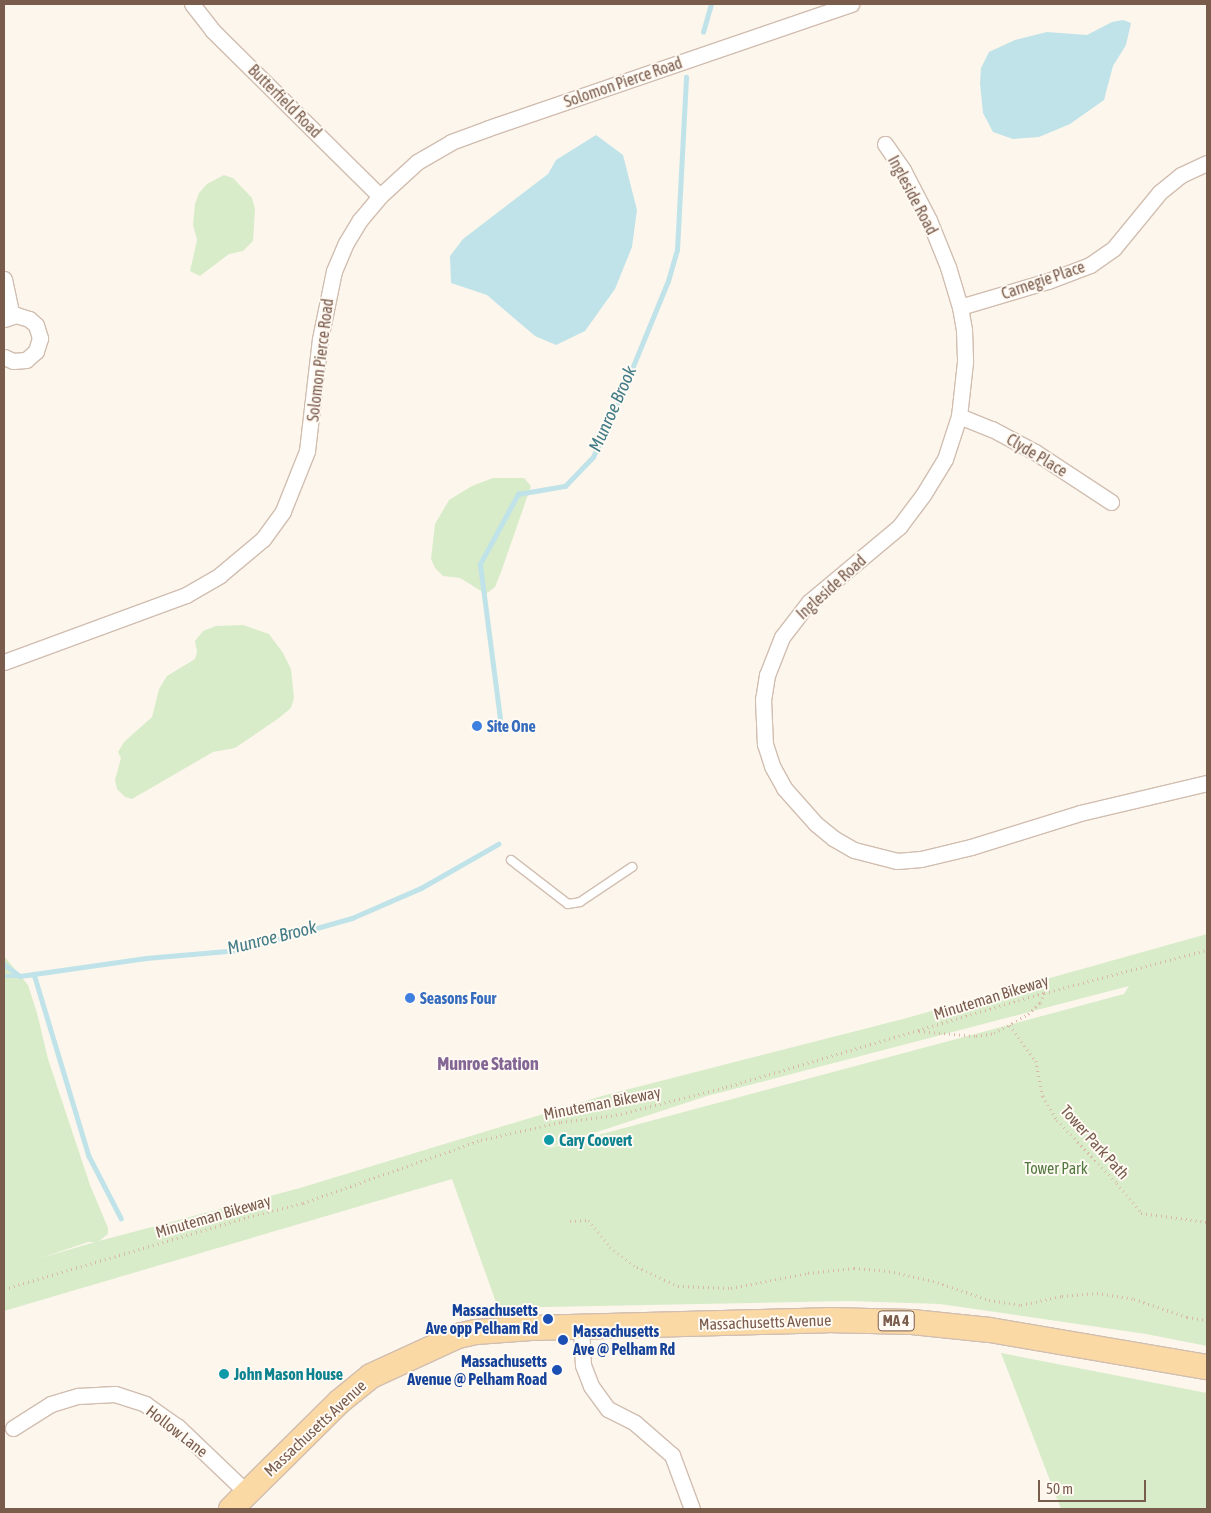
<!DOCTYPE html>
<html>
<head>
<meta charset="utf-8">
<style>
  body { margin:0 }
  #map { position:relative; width:1211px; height:1513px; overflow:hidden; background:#fdf6ec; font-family:"Asap Condensed",sans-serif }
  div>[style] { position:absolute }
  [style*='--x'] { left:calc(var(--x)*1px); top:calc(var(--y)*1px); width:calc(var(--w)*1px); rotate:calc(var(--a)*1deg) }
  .green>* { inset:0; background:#d8ecc9 }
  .water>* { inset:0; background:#bfe3e8 }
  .stream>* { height:4.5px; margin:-2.25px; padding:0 2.25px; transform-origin:2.25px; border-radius:2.25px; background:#bfe3e8 }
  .path>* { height:2.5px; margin-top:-1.25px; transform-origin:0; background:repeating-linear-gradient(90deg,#d9b8a5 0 1px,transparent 0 5px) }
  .roads { filter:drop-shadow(1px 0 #d1beb0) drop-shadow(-1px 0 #d1beb0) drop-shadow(0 1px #d1beb0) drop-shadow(0 -1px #d1beb0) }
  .lane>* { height:8px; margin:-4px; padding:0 4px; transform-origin:4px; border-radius:4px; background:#fff }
  .street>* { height:15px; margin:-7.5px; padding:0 7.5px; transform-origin:7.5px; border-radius:7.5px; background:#fff }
  .primary>* { height:24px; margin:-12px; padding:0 12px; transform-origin:12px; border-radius:12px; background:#fbd9a5 }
  .dots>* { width:14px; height:14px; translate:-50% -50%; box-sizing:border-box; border:2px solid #fffaf3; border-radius:50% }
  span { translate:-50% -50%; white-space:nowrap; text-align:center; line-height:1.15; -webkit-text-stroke:4px #fffaf3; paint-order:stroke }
  .shield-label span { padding:1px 4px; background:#fffaf3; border:1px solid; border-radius:4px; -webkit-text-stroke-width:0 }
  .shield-label { font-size:15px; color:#7a5c4d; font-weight:700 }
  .street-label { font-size:16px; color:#7a5c4d }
  .shop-label { font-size:16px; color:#366cbe; font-weight:700 }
  .left { translate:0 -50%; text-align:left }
  .culture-label { font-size:16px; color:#0d838f; font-weight:700 }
  .park-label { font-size:16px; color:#537a41 }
  .transit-label { font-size:16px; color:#164399; font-weight:700 }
  .right { translate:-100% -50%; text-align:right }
  .water-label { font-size:18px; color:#437c86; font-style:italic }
  .neighbourhood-label { font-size:18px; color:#846695; font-weight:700 }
  .frame { position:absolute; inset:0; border:5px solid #7a5c4d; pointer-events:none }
  .scale { position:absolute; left:1038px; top:1480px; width:108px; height:22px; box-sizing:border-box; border:2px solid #7a5c4d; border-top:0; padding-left:6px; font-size:15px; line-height:18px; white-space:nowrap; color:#7a5c4d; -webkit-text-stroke:4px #fffaf3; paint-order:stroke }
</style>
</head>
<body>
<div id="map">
  <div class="green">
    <div style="clip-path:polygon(224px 175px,233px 178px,252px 198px,255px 209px,253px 241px,243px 251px,229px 254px,200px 276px,190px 271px,197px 240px,193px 225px,195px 204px,199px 193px,207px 184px)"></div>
    <div style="clip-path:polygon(493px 478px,524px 478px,531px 486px,501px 572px,495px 587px,486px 594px,460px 578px,443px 576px,435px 568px,431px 559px,435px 524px,449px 500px,472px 486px)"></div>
    <div style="clip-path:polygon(243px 625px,269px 634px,283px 653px,291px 669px,294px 698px,291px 708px,279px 718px,235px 748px,213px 752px,132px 799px,125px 797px,117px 789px,115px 780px,121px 758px,118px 752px,124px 742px,152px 717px,159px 689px,167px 676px,195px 659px,197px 652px,195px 641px,203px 631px,216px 626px)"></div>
    <div style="clip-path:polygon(evenodd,1207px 934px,1207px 1346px,1146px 1334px,940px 1304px,849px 1301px,498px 1308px,452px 1179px,4px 1311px,4px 956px,28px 985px,37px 1013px,48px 1059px,90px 1185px,108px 1228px,108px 1234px,99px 1241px,300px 1188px,602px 1096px,903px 1019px,1207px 934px,1129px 986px,1124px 994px,542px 1150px,707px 1096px,1129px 986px,1207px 934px,88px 1242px,95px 1242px,41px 1258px,88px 1242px)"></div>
    <div style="clip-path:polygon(1001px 1353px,1207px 1393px,1207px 1509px,1061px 1509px)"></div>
  </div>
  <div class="water">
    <div style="clip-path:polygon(1123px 20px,1131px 23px,1126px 45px,1113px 66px,1104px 100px,1070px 124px,1039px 137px,1013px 139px,993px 132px,983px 113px,980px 83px,981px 68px,989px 52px,1015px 40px,1047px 32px,1087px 35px,1112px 22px)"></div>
    <div style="clip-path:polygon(596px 135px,623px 155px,637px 210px,632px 247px,615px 289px,585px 331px,556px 345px,535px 336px,487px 295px,451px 283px,450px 256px,463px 239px,548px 174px,556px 160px)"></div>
  </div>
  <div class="stream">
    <div style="--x:703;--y:32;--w:29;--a:-74"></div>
    <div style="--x:500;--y:719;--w:156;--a:-97.4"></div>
    <div style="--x:480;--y:564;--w:80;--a:-61.5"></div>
    <div style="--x:518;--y:494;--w:48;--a:-9.7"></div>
    <div style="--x:565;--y:486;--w:40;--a:-46"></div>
    <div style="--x:593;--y:457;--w:65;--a:-65.4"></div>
    <div style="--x:620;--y:398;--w:126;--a:-67.7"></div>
    <div style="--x:668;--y:281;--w:32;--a:-74"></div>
    <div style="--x:677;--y:250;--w:173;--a:-87"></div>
    <div style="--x:4;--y:964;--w:20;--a:37"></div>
    <div style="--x:20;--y:976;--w:127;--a:-8.1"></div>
    <div style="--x:146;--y:958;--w:93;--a:-4.9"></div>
    <div style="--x:239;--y:950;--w:117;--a:-15.8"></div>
    <div style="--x:352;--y:918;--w:75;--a:-23.5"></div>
    <div style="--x:421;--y:888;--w:89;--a:-29.7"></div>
    <div style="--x:34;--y:974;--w:190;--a:73.2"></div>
    <div style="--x:89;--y:1156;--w:70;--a:62.7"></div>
    <div style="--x:4;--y:976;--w:16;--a:0"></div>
  </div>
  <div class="path">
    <div style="--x:1010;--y:1025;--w:44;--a:54.2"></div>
    <div style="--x:1036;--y:1061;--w:36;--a:79"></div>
    <div style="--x:1043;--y:1096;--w:28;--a:60"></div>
    <div style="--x:1057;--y:1120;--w:87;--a:46.4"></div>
    <div style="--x:1117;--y:1183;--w:38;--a:51"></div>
    <div style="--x:1141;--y:1213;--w:67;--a:7.8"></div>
    <div style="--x:919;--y:1031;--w:57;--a:5"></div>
    <div style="--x:976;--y:1036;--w:18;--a:-9"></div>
    <div style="--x:994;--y:1033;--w:39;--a:-29"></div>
    <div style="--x:1028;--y:1014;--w:16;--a:-43"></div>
    <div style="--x:1040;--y:1003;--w:11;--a:-68"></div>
    <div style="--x:570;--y:1221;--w:19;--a:-3"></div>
    <div style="--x:589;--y:1220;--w:34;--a:52"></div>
    <div style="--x:610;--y:1247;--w:34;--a:37"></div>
    <div style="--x:637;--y:1267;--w:45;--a:24.9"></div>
    <div style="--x:678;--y:1286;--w:53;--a:2.2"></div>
    <div style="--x:731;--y:1288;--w:78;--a:-11"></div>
    <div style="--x:808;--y:1273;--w:46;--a:-6.2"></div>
    <div style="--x:854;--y:1268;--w:35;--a:5"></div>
    <div style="--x:889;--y:1271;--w:45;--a:12.8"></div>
    <div style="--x:933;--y:1281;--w:59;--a:18.7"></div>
    <div style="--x:989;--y:1300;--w:32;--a:9"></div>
    <div style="--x:1021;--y:1305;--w:42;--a:-12.4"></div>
    <div style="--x:1062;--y:1296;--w:35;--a:-5"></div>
    <div style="--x:1097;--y:1293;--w:37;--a:9"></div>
    <div style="--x:1134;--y:1299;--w:56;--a:18.8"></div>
    <div style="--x:1187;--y:1317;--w:20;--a:9"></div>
    <div style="--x:4;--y:1289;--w:254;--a:-16.4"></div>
    <div style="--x:248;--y:1217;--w:57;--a:-14.3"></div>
    <div style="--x:303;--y:1203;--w:189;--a:-19.5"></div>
    <div style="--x:481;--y:1140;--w:82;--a:-12.7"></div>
    <div style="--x:561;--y:1122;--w:55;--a:-7.3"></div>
    <div style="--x:616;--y:1115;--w:114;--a:-14.3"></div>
    <div style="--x:726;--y:1087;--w:332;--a:-16.5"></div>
    <div style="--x:1044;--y:993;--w:169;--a:-14.8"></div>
  </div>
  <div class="roads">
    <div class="lane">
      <div style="--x:511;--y:860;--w:72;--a:37.7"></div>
      <div style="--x:568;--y:904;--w:12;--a:-9"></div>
      <div style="--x:580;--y:902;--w:63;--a:-33.9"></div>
    </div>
    <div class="street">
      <div style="--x:192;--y:4;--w:33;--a:52"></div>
      <div style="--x:212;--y:30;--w:236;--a:44.7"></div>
      <div style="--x:885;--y:144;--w:32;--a:55"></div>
      <div style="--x:903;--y:170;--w:56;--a:62.5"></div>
      <div style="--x:929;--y:220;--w:51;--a:68"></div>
      <div style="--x:948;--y:267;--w:42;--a:73.3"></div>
      <div style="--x:960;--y:307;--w:23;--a:80"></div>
      <div style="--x:964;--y:330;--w:32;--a:88"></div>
      <div style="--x:965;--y:362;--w:54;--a:96.3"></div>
      <div style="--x:959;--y:416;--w:45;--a:108"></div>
      <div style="--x:945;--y:459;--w:42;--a:121.4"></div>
      <div style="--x:923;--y:495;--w:39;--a:127"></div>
      <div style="--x:900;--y:526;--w:119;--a:140.1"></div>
      <div style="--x:809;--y:602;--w:44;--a:127.6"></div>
      <div style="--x:782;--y:637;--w:41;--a:111.5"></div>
      <div style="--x:767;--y:675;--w:24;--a:99"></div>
      <div style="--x:763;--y:699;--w:45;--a:87.5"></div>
      <div style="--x:765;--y:744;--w:23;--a:72"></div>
      <div style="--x:772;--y:766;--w:25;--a:61"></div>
      <div style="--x:784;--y:788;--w:48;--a:48.4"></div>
      <div style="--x:816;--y:824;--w:22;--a:39"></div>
      <div style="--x:833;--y:838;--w:24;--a:30"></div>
      <div style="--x:854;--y:850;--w:44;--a:14.3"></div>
      <div style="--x:897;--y:861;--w:24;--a:-5"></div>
      <div style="--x:921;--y:859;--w:51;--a:-13.5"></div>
      <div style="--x:971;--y:847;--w:114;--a:-17.3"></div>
      <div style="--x:1080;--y:813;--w:130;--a:-13.3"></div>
      <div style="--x:4;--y:279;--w:38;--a:78"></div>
      <div style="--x:960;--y:307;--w:92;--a:-16.5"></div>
      <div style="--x:1048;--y:281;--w:45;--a:-20.9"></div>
      <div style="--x:1090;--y:265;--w:29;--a:-35"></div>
      <div style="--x:1114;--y:248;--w:72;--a:-50.6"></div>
      <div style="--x:1160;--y:192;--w:27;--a:-39"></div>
      <div style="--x:1181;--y:175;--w:29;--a:-25"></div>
      <div style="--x:4;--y:319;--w:13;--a:-18"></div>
      <div style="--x:16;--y:315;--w:14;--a:17"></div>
      <div style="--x:29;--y:319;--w:9;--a:41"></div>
      <div style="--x:36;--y:325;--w:14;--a:73"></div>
      <div style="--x:40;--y:338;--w:14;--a:107"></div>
      <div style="--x:36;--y:351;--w:13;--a:138"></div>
      <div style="--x:26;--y:360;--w:13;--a:176"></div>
      <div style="--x:13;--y:361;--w:10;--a:-156"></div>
      <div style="--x:959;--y:416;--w:35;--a:22"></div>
      <div style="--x:992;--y:429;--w:49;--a:28.1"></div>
      <div style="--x:1035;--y:452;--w:91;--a:33.3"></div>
      <div style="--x:4;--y:662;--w:194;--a:-20.2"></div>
      <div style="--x:186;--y:595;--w:39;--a:-30"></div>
      <div style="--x:220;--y:575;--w:56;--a:-39.9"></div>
      <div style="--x:263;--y:539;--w:34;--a:-54"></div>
      <div style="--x:283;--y:511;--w:65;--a:-68.2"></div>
      <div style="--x:307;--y:451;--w:113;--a:-83.4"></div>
      <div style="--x:320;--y:339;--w:69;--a:-78.4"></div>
      <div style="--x:334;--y:271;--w:30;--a:-67"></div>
      <div style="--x:346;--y:243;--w:27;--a:-59"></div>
      <div style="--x:360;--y:220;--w:31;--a:-50"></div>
      <div style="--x:380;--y:196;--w:50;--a:-42.6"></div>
      <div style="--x:417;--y:162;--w:39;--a:-30"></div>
      <div style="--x:451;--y:142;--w:40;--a:-20.2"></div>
      <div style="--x:489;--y:128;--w:383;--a:-18.9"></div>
      <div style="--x:581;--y:1327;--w:38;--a:87"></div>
      <div style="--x:583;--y:1365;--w:22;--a:69"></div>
      <div style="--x:591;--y:1386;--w:29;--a:54"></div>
      <div style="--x:608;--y:1409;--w:30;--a:27"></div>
      <div style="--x:635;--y:1423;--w:49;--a:40.9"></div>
      <div style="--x:672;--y:1455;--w:58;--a:69.7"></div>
      <div style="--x:13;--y:1428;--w:45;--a:-32.3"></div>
      <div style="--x:51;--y:1404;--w:28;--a:-17"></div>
      <div style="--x:78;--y:1396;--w:37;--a:-3"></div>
      <div style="--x:115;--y:1394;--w:32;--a:18"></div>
      <div style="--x:145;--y:1404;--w:39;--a:35"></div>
      <div style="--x:177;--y:1426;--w:97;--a:43.7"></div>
    </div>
    <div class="primary">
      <div style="--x:231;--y:1509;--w:152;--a:-44.7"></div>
      <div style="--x:339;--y:1402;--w:41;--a:-39.1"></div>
      <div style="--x:371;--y:1376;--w:96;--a:-24.7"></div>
      <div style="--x:458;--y:1336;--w:18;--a:-13"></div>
      <div style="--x:476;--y:1332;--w:55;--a:-4.2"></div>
      <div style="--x:531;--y:1328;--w:296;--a:-1.5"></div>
      <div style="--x:827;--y:1320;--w:85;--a:1.3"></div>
      <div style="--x:912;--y:1322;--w:78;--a:5.9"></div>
      <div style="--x:990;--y:1330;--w:220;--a:9.7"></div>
    </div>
  </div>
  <div class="dots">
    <div style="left:477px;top:726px;background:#3f7fe0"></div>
    <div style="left:410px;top:998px;background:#3f7fe0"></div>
    <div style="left:549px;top:1140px;background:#0f9aa8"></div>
    <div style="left:548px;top:1319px;background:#1a4fb4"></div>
    <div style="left:563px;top:1340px;background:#1a4fb4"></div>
    <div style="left:557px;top:1370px;background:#1a4fb4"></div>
    <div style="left:224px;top:1374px;background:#0f9aa8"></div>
  </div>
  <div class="shield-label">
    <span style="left:896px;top:1321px">MA 4</span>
  </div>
  <div class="street-label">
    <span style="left:623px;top:82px;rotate:-19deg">Solomon Pierce Road</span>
    <span style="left:285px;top:101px;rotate:45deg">Butterfield Road</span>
    <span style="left:913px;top:195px;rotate:62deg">Ingleside Road</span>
    <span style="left:1043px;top:280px;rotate:-19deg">Carnegie Place</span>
    <span style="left:320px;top:360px;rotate:-83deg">Solomon Pierce Road</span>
    <span style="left:1037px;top:455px;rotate:31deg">Clyde Place</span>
    <span style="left:831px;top:587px;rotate:-42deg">Ingleside Road</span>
    <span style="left:991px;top:997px;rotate:-17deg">Minuteman Bikeway</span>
    <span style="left:602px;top:1103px;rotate:-11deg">Minuteman Bikeway</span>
    <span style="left:1095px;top:1142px;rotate:48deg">Tower Park Path</span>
    <span style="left:213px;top:1216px;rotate:-16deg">Minuteman Bikeway</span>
    <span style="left:765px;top:1322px;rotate:-2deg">Massachusetts Avenue</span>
    <span style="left:315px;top:1428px;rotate:-43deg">Massachusetts Avenue</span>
    <span style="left:177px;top:1431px;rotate:38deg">Hollow Lane</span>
  </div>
  <div class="shop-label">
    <span class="left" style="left:487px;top:726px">Site One</span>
    <span class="left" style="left:420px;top:998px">Seasons Four</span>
  </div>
  <div class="culture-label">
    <span class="left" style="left:559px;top:1140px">Cary Coovert</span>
    <span class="left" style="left:234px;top:1374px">John Mason House</span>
  </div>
  <div class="park-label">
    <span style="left:1056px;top:1168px">Tower Park</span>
  </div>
  <div class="transit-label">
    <span class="right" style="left:538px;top:1319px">Massachusetts<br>Ave opp Pelham Rd</span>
    <span class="left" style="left:573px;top:1340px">Massachusetts<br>Ave @ Pelham Rd</span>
    <span class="right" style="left:547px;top:1370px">Massachusetts<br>Avenue @ Pelham Road</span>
  </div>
  <div class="water-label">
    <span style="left:613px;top:409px;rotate:-66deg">Munroe Brook</span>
    <span style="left:272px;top:938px;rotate:-14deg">Munroe Brook</span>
  </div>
  <div class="neighbourhood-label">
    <span style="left:488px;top:1064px">Munroe Station</span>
  </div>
  <div class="frame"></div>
  <div class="scale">50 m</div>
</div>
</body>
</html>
